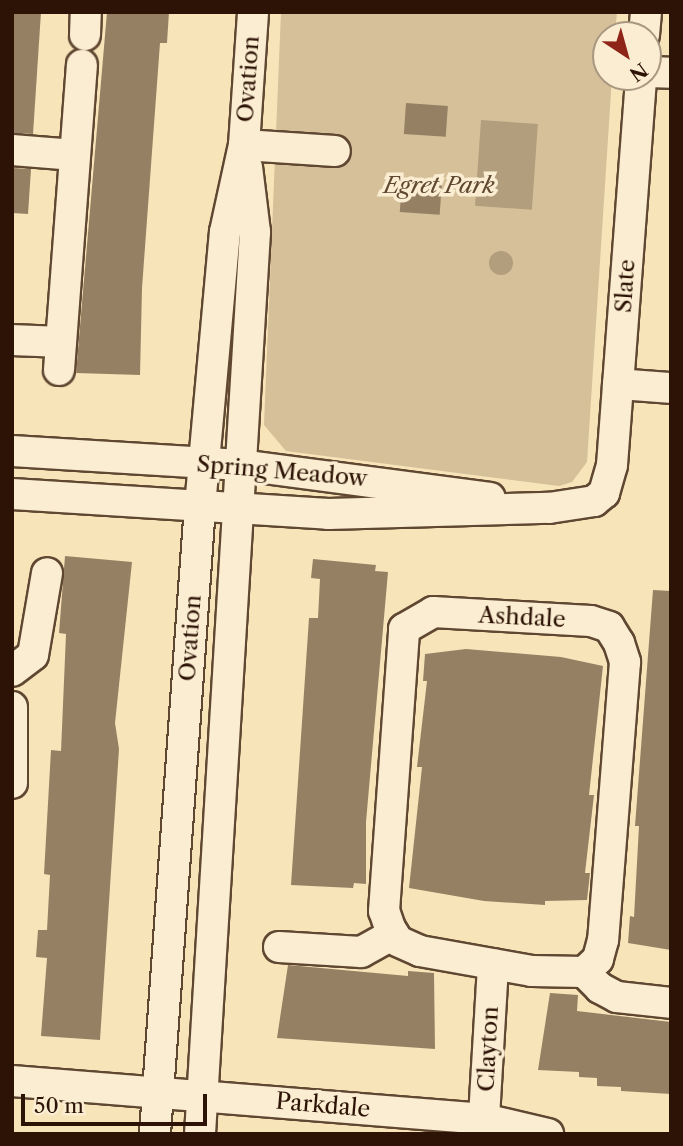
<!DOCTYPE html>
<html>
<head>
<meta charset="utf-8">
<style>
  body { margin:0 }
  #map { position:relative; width:683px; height:1146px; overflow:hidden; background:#f7e4b9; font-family:"Libre Caslon Text",serif }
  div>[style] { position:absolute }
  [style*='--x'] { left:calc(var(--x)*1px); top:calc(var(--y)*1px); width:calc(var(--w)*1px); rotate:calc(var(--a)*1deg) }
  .green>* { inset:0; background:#d5c09a }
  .water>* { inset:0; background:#b29d7c; transform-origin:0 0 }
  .round { border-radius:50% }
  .building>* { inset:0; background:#968063; transform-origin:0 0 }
  .roads { filter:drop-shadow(2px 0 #604732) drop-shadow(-2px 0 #604732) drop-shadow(0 2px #604732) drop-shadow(0 -2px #604732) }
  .minor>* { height:30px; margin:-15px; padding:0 15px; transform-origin:15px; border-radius:15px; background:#faedd2 }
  span { translate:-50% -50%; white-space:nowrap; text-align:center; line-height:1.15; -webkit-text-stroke:7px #faedd2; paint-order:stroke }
  .street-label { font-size:23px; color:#2d1305 }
  .park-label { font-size:23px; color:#5f4732; font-style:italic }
  .frame { position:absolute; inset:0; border:14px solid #2d1305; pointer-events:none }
  .north { position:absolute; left:592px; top:21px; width:70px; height:70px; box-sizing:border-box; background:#faedd2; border:2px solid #a89680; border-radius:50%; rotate:144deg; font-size:19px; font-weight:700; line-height:28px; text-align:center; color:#2d1305 }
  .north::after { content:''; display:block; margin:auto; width:24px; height:32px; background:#8f2418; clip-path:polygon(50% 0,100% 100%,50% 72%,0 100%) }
  .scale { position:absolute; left:21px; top:1094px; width:186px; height:32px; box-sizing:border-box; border:4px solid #2d1305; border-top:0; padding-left:9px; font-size:21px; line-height:24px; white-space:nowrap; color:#2d1305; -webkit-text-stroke:5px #faedd2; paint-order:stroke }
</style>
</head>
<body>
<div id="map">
  <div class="green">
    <div style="clip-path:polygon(281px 12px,617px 12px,615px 35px,606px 35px,606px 77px,612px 77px,587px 462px,572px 482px,559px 486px,286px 451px,264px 425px)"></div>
  </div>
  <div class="water">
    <div style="left:481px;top:120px;width:57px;height:86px;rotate:4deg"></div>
    <div class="round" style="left:489px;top:251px;width:24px;height:24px"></div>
  </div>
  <div class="building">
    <div style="clip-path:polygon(12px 12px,41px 12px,33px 134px,12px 133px)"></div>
    <div style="clip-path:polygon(107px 12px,169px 12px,167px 43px,160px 43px,142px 288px,140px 375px,76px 373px)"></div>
    <div style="left:406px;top:103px;width:42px;height:31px;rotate:4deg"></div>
    <div style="clip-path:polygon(12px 168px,31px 169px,28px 214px,12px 213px)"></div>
    <div style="left:402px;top:180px;width:40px;height:32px;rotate:4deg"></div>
    <div style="clip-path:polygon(65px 556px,132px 562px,115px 723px,119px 749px,100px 1040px,41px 1036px,47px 958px,36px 957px,38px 930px,47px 930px,50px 875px,44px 874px,51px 750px,61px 751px,66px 634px,59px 633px)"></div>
    <div style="clip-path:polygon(313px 559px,376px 565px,375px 571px,388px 572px,366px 822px,366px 884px,354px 883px,353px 888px,291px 885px,309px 618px,318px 618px,320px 579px,311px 578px)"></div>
    <div style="clip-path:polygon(653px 590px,671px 591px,671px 950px,628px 943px,630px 916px,634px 917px,639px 826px,635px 826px)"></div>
    <div style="clip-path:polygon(466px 649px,561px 657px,603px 666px,589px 795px,594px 795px,585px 873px,590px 873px,587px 900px,545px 901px,545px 905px,484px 901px,409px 888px,422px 767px,417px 767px,427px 681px,423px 681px,425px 654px)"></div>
    <div style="clip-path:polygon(288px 965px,408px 976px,408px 971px,434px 973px,435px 1049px,277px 1038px)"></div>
    <div style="clip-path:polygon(550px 993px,578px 995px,577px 1011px,671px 1022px,671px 1094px,621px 1091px,621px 1087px,597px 1086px,597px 1078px,579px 1077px,579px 1072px,538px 1070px)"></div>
  </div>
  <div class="roads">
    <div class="minor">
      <div style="--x:85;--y:35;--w:23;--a:-88"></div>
      <div style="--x:644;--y:35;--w:23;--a:-85"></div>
      <div style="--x:648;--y:72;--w:23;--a:2"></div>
      <div style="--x:244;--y:145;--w:91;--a:3.8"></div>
      <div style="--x:12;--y:150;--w:63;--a:4.5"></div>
      <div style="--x:12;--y:340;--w:49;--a:2.3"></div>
      <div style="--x:59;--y:370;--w:306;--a:-85.7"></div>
      <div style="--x:618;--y:384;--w:53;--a:4.3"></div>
      <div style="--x:12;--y:451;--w:229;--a:3.5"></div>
      <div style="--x:241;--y:465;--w:251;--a:7.5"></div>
      <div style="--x:12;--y:494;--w:317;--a:3.6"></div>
      <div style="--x:328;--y:514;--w:221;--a:-1.6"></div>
      <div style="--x:549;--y:508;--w:46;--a:-8.8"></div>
      <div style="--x:594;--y:501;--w:13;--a:-39"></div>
      <div style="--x:604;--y:493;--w:29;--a:-74"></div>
      <div style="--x:612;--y:465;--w:389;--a:-85.7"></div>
      <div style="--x:433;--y:612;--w:158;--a:3.3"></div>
      <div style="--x:591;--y:621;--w:19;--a:18"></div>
      <div style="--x:609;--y:627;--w:19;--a:58"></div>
      <div style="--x:619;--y:643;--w:20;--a:72"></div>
      <div style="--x:625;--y:662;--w:279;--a:94.5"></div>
      <div style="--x:603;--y:940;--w:20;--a:105"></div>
      <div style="--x:598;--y:959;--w:19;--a:137"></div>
      <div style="--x:584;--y:972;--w:52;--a:-178.9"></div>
      <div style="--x:532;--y:971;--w:114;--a:-169.9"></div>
      <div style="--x:420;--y:951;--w:24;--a:-156"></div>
      <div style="--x:398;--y:941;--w:15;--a:-122"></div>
      <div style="--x:390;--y:928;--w:18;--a:-109"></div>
      <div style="--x:384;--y:911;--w:283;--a:-85.9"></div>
      <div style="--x:404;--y:629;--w:34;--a:-30"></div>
      <div style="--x:12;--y:671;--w:26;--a:-37"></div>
      <div style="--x:33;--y:655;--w:83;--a:-80.3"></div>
      <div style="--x:12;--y:707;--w:76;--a:90"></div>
      <div style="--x:279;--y:947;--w:82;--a:3.5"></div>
      <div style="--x:361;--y:952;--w:37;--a:-29"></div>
      <div style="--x:584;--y:972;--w:23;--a:45"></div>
      <div style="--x:600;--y:988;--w:19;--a:28"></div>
      <div style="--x:617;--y:997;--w:54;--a:6.3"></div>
      <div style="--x:12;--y:1081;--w:474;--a:4.6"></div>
      <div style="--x:484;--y:1119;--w:66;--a:13.2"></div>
      <div style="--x:155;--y:1134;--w:630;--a:-85.9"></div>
      <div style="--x:200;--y:506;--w:275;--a:-84.8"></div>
      <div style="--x:225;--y:232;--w:89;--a:-77.7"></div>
      <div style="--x:244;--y:145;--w:133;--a:-86.1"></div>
      <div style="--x:200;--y:1134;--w:904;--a:-86.51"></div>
      <div style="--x:255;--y:232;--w:65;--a:-97"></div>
      <div style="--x:483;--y:1134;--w:170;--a:-86.6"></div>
    </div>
  </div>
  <div class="street-label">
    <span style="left:248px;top:79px;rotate:-86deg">Ovation</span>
    <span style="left:625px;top:286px;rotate:-86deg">Slate</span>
    <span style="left:282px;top:471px;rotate:5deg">Spring Meadow</span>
    <span style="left:522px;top:617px;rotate:3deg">Ashdale</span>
    <span style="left:190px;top:638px;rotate:-86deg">Ovation</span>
    <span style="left:488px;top:1049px;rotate:-87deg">Clayton</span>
    <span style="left:323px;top:1105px;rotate:5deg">Parkdale</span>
  </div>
  <div class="park-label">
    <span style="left:439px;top:185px">Egret Park</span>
  </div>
  <div class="frame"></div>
  <div class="north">N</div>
  <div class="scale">50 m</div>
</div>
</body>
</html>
